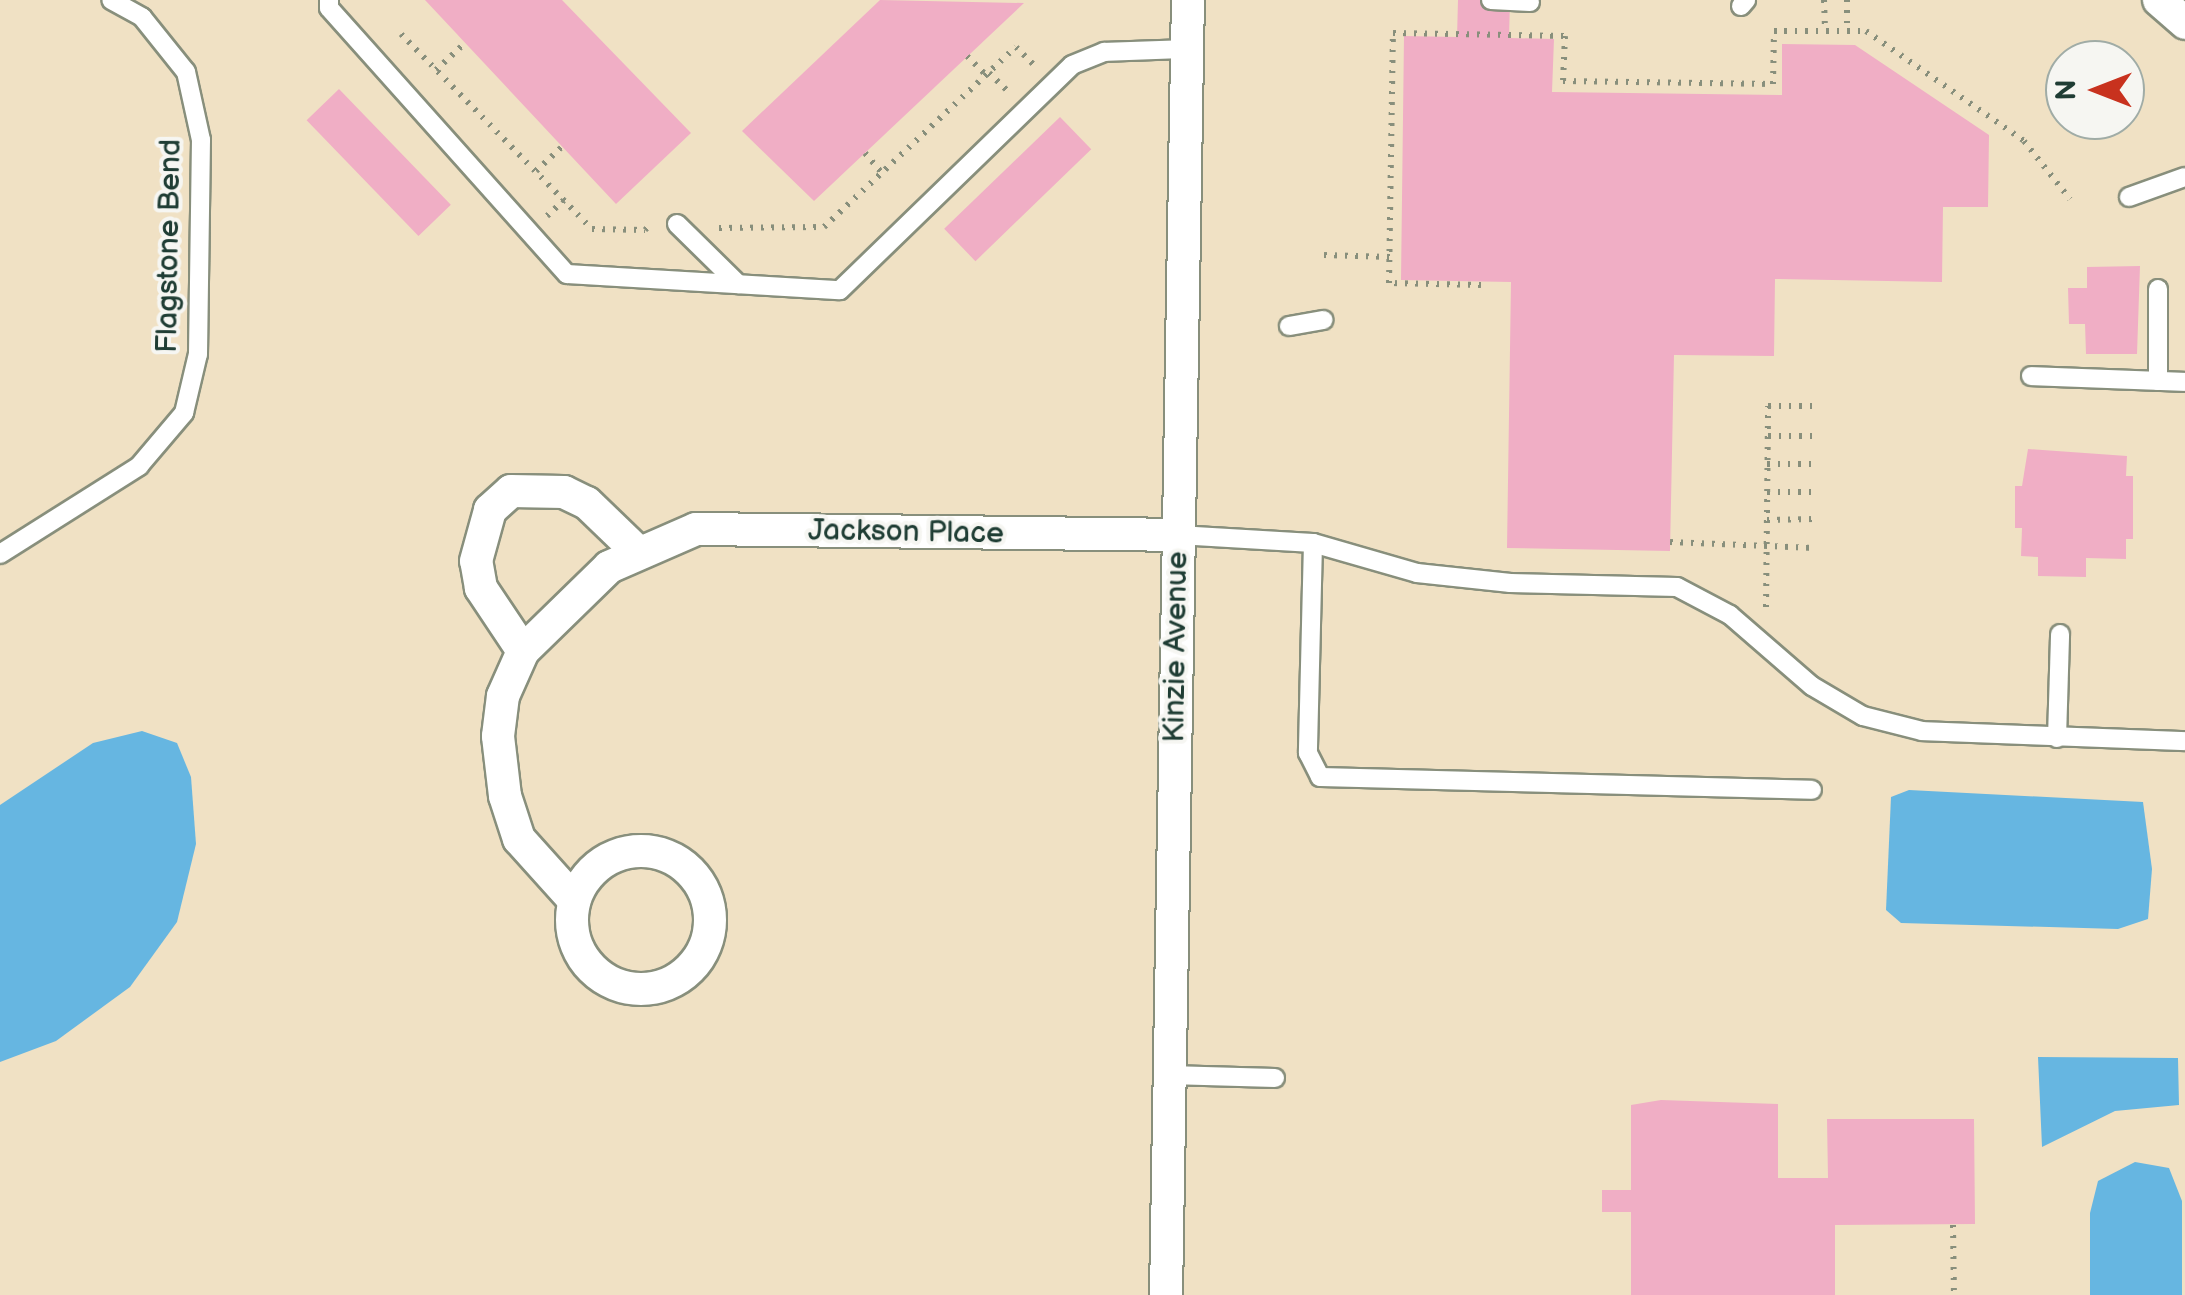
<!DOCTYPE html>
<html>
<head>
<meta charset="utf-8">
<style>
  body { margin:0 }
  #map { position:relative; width:2185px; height:1295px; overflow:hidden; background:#f0e1c4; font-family:"Balsamiq Sans",sans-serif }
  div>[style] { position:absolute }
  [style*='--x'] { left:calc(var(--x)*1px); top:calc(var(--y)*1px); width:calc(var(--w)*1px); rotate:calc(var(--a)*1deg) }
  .water>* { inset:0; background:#66b6e1 }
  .building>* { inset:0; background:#f0aec5; transform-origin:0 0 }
  .path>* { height:6px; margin-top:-3px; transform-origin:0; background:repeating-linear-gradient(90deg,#888f7c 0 2.5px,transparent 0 10.5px) }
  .roads { filter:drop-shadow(2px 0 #888f7c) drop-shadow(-2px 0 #888f7c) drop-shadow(0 2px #888f7c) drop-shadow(0 -2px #888f7c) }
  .service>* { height:18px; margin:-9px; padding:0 9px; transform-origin:9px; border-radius:9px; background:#fff }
  .minor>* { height:32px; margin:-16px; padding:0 16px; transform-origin:16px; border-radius:16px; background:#fff }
  .minor>.ring { margin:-16px; padding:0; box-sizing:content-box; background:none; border:32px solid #fff; border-radius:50% }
  span { translate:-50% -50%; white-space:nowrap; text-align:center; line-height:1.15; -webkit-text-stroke:8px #f6f6f2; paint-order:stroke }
  .street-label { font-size:30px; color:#1f3d34 }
  .north { position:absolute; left:2045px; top:40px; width:100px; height:100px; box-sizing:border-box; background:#f6f6f2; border:2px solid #a0aca6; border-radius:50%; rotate:270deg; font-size:28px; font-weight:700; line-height:40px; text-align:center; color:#1f3d34 }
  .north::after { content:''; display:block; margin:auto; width:35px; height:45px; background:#c8321e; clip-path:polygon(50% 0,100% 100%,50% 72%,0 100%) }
</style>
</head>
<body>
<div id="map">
  <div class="water">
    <div style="clip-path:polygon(142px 731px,177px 743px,191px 777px,196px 844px,177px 922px,130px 987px,56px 1041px,0 1062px,0 805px,93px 743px)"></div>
    <div style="clip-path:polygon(1909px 790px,2143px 802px,2152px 869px,2148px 919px,2118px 929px,1901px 923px,1886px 910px,1891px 797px)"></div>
    <div style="clip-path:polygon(2038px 1057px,2178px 1058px,2179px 1105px,2115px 1111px,2042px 1147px)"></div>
    <div style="clip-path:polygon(2135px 1162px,2169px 1168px,2182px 1201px,2182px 1295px,2090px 1295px,2090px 1213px,2098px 1181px)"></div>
  </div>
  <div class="building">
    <div style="clip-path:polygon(425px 0,562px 0,691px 133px,616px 204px)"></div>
    <div style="clip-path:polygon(880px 0,1024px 3px,814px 201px,742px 131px)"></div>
    <div style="clip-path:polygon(1458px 0,1510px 0,1509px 38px,1554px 39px,1552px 92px,1782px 95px,1782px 44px,1855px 45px,1989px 135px,1988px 207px,1943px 207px,1942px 282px,1775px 279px,1774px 356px,1674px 355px,1670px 551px,1507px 548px,1511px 282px,1401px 280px,1404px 36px,1457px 37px)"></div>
    <div style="left:339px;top:89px;width:161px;height:45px;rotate:46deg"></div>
    <div style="left:1060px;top:117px;width:45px;height:161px;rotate:46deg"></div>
    <div style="clip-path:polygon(2140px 266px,2137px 354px,2086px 354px,2085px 324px,2069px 324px,2068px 288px,2087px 288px,2087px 267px)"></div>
    <div style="clip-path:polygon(2028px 449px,2127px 456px,2126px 476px,2133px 476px,2133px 539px,2126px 539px,2126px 559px,2086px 558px,2086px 577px,2038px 576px,2038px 557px,2021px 556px,2022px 528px,2015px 528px,2015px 486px,2022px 486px)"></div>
    <div style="clip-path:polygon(1661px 1100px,1778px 1104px,1778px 1178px,1828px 1178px,1827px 1119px,1974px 1119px,1975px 1224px,1835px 1225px,1835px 1295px,1631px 1295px,1631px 1212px,1602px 1212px,1602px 1190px,1631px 1190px,1631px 1105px)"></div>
  </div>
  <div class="path">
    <div style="--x:1824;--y:0;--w:31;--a:88"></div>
    <div style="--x:1847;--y:0;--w:31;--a:90"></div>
    <div style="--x:401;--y:34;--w:273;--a:45.6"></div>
    <div style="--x:592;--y:229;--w:53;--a:1.1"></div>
    <div style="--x:645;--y:230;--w:8;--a:-45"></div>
    <div style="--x:967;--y:56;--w:27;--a:45"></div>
    <div style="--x:436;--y:70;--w:40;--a:-43"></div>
    <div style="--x:989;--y:73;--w:29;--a:44"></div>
    <div style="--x:865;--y:153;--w:26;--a:50"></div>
    <div style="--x:536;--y:171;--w:35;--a:-43"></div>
    <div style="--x:547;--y:216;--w:23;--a:-43"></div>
    <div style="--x:719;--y:228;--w:105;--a:-0.5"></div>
    <div style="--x:824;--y:227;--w:263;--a:-43.2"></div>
    <div style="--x:1016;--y:47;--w:27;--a:45"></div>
    <div style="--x:1324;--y:255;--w:66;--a:1.7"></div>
    <div style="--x:1481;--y:285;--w:92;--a:-178.8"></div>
    <div style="--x:1389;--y:283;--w:250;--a:-89.1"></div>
    <div style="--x:1393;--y:33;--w:172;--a:1"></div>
    <div style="--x:1565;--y:36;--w:45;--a:92.5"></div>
    <div style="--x:1563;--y:81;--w:210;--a:0.8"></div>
    <div style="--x:1773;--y:84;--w:53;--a:-88.9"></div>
    <div style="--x:1774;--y:31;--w:92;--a:0"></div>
    <div style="--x:1866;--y:31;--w:193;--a:34.8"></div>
    <div style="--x:2024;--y:141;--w:74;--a:51.6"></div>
    <div style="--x:1768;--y:436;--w:48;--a:0"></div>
    <div style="--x:1767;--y:464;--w:49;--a:0"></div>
    <div style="--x:1767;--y:492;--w:48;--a:0"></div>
    <div style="--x:1767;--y:520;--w:47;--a:-1.2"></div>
    <div style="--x:1670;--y:542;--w:144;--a:2.4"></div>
    <div style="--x:1766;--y:607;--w:201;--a:-89.4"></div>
    <div style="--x:1768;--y:406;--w:49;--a:0"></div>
    <div style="--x:1953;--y:1225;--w:70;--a:89.2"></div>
  </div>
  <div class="roads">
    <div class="service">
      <div style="--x:329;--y:0;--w:8;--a:90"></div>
      <div style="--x:329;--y:8;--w:357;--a:48.2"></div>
      <div style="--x:567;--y:274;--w:273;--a:3.4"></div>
      <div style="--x:840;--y:290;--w:323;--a:-44.1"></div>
      <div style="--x:1072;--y:65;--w:35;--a:-22"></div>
      <div style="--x:1104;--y:52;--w:83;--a:-2.1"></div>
      <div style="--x:1491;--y:0;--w:39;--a:3"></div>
      <div style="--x:1741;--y:6;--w:8;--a:-50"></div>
      <div style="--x:2129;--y:197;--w:59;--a:-19.7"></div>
      <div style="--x:677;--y:224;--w:86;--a:44.5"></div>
      <div style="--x:1289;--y:326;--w:35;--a:-10"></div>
      <div style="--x:2031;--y:376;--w:154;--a:2.2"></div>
      <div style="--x:2158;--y:381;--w:92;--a:-90"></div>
      <div style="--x:1178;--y:535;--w:135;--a:3.4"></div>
      <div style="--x:1313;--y:543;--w:108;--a:16.1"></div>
      <div style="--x:1417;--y:573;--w:94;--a:6.1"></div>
      <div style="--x:1510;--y:583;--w:167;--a:1.4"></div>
      <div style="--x:1677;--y:587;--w:60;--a:27.8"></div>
      <div style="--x:1730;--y:615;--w:108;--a:40.9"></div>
      <div style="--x:1812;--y:686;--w:59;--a:30.5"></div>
      <div style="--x:1863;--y:716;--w:61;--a:14.3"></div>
      <div style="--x:1922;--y:731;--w:263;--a:2.2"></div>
      <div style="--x:1313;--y:543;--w:210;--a:91.4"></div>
      <div style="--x:1308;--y:753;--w:27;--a:63"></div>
      <div style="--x:1320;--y:777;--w:492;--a:1.5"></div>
      <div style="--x:0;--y:554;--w:165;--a:-32.3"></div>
      <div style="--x:139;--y:466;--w:70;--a:-49.7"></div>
      <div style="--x:184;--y:413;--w:61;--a:-76.7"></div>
      <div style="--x:198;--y:354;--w:214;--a:-89.2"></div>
      <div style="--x:201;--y:140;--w:70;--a:-102.4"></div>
      <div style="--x:186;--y:72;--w:70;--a:-128.7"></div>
      <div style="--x:142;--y:17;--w:35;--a:-151"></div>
      <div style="--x:2057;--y:738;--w:104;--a:-88.3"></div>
      <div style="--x:1169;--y:1075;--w:106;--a:1.6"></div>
    </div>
    <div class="minor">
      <div style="--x:2159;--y:0;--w:35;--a:41"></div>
      <div style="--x:523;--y:651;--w:76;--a:-123.7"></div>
      <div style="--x:481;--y:588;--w:27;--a:-100"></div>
      <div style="--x:476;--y:561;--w:53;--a:-74.6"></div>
      <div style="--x:490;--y:510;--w:28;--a:-42"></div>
      <div style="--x:511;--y:491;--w:53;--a:1.1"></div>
      <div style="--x:564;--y:492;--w:25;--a:26"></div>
      <div style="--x:587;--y:503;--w:72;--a:43.9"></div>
      <div class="ring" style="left:572px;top:851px;width:106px;height:106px"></div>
      <div style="--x:574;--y:900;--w:82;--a:-132"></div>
      <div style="--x:519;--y:839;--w:45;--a:-108"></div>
      <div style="--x:505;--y:796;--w:60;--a:-96.7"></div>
      <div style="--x:498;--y:736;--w:40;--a:-82.9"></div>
      <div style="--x:503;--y:696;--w:49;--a:-66"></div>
      <div style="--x:523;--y:651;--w:120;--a:-44.3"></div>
      <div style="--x:609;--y:567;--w:95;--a:-23.6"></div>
      <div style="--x:696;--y:529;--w:482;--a:0.7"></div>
      <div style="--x:1166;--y:1295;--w:1295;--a:-89.03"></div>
    </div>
  </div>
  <div class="street-label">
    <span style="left:169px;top:246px;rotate:-89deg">Flagstone Bend</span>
    <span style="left:906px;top:532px;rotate:1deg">Jackson Place</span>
    <span style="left:1176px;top:647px;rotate:-89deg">Kinzie Avenue</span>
  </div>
  <div class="north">N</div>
</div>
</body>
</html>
